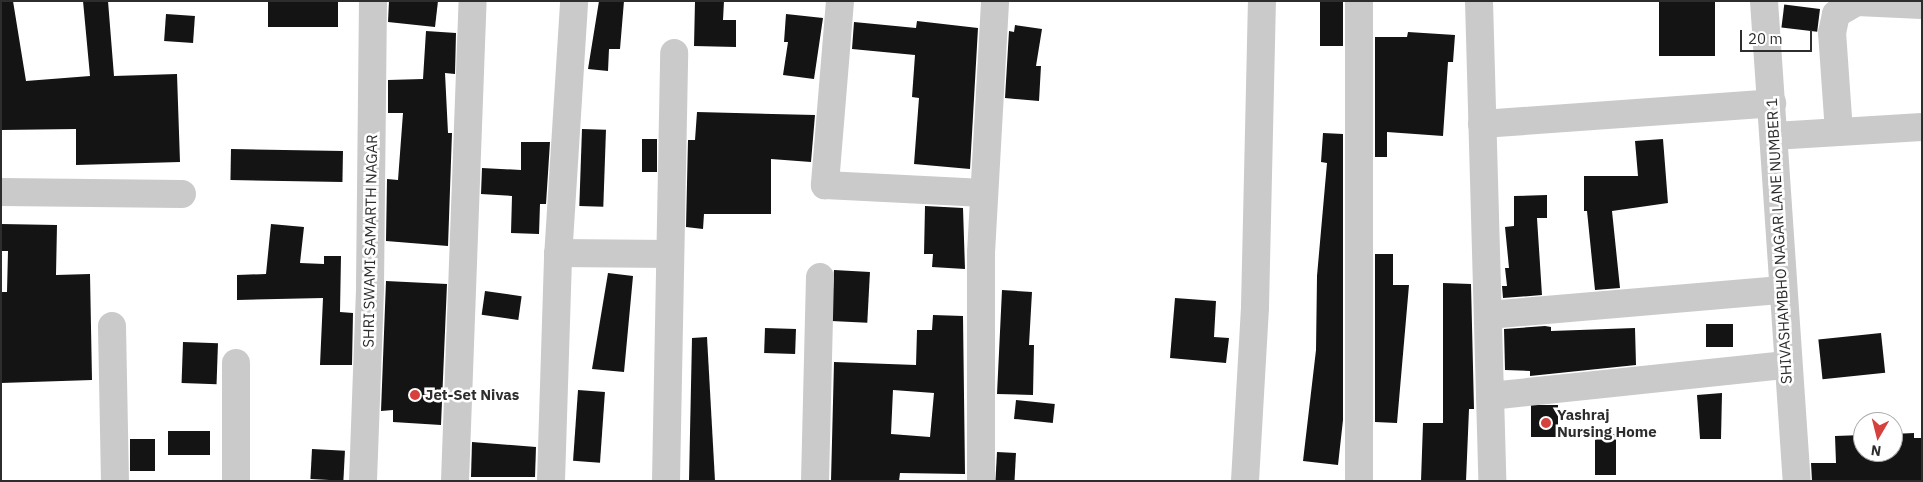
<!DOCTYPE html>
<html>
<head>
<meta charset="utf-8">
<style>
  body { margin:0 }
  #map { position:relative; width:1923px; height:482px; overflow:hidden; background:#fff; font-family:"IBM Plex Sans",sans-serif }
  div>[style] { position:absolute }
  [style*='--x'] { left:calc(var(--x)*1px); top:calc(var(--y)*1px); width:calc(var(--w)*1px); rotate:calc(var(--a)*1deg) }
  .building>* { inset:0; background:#141414; transform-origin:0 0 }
  .minor>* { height:28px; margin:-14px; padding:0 14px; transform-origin:14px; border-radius:14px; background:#cacaca }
  .dots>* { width:14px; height:14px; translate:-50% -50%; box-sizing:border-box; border:2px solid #fff; border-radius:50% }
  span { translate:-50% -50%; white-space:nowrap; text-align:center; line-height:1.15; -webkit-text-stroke:5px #fff; paint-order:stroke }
  .street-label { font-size:15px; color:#2d2d2d }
  .poi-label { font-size:15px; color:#2d2d2d; font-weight:700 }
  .left { translate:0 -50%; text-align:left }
  .frame { position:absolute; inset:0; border:2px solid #2d2d2d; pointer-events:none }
  .north { position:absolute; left:1853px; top:412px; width:50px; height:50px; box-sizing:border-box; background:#fff; border:1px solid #ababab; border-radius:50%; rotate:188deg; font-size:14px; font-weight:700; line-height:20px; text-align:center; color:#2d2d2d }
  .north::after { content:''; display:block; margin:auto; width:18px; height:22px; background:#d6413d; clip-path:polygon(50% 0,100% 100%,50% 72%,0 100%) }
  .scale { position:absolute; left:1740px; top:30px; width:72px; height:22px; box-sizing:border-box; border:2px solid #2d2d2d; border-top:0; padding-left:6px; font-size:15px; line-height:18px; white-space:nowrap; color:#2d2d2d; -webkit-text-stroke:4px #fff; paint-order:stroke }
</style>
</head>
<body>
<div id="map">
  <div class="building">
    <div style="clip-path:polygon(1px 1px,13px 1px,26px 81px,90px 76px,83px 1px,108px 1px,114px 76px,177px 74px,180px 162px,76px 165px,76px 129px,1px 130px)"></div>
    <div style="left:268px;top:1px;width:70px;height:26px"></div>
    <div style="clip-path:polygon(389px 1px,438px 1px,435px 27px,388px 22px)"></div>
    <div style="clip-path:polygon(599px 1px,624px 1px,620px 49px,609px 49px,608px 71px,588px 69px)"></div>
    <div style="clip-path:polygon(695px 1px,724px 1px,723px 20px,736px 20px,736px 47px,694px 46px)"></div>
    <div style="left:1320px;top:1px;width:23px;height:45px"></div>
    <div style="left:1659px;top:1px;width:56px;height:55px"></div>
    <div style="left:1820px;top:9px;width:23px;height:36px;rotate:97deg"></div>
    <div style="left:166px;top:14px;width:29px;height:27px;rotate:4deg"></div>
    <div style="clip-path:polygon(786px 14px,823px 18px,814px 79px,783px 75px,788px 42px,784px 42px)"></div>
    <div style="clip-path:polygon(917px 21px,978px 28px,970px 169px,914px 164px,919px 98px,912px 97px,915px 55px,852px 49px,854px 22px,916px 28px)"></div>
    <div style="clip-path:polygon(1015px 25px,1042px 29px,1036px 66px,1041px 66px,1039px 101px,1005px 98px,1009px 31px,1014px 32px)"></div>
    <div style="clip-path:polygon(426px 31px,456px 33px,455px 74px,445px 73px,448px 133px,452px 133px,448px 246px,386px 241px,387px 179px,398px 180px,403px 113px,388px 113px,388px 80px,423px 79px)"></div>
    <div style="clip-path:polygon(1408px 32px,1455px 35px,1453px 62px,1448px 62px,1443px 136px,1387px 132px,1387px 157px,1375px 157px,1375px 37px,1407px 37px)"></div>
    <div style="clip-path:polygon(697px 112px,815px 115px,811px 162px,771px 159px,771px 214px,704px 214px,703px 229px,686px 227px,688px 140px,695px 140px)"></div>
    <div style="left:582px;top:129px;width:24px;height:77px;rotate:2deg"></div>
    <div style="clip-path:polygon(1323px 133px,1343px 134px,1343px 420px,1338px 465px,1303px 461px,1316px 350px,1317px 276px,1327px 163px,1321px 162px)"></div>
    <div style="left:642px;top:139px;width:15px;height:33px"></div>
    <div style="clip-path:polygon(1663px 139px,1668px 203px,1612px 211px,1620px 288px,1595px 290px,1587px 211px,1584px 211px,1584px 176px,1638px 176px,1635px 141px)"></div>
    <div style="clip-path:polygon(521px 142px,550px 142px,546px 204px,540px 204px,539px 234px,511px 233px,512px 196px,481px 194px,482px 168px,521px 170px)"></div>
    <div style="left:231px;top:149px;width:112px;height:31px;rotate:1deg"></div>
    <div style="clip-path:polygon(1547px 195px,1547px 218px,1537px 218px,1542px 295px,1503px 298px,1502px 286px,1507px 286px,1505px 268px,1509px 268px,1505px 227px,1514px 226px,1514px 196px)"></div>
    <div style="clip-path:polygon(925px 206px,963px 208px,965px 269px,932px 267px,933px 254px,924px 254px)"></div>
    <div style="clip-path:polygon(1px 224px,57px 225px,56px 275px,90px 274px,92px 380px,1px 383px,1px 292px,7px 292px,8px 251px,1px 251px)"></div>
    <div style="clip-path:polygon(271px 224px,304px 227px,300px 263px,324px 264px,324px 256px,341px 256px,340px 312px,353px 313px,352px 365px,320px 365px,323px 298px,237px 300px,237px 275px,266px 274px)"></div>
    <div style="clip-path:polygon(1375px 254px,1393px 254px,1393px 285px,1409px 285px,1397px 423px,1375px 422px)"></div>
    <div style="left:834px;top:270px;width:36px;height:51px;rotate:3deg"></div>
    <div style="clip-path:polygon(608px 273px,633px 276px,624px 372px,592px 369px)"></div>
    <div style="clip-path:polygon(386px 281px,447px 284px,441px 425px,393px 422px,393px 410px,381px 411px)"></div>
    <div style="clip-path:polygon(1443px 283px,1471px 284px,1474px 409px,1469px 409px,1466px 481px,1421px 481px,1423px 423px,1443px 423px)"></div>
    <div style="clip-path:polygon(1002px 290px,1032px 292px,1029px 345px,1034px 345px,1033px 395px,997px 394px)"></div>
    <div style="left:485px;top:291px;width:37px;height:24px;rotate:8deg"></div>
    <div style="clip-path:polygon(1175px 298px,1216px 301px,1214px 337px,1229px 338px,1226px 363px,1170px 358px)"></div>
    <div style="clip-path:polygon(evenodd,933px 315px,963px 316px,965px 474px,900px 473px,899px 481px,831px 481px,834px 362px,916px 365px,917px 330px,932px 330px,933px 315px,893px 390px,934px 393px,930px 437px,891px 434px,893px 390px)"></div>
    <div style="left:1706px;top:324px;width:27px;height:23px"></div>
    <div style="clip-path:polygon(1545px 326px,1551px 327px,1551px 331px,1635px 328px,1636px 365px,1530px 376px,1530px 371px,1505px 370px,1504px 329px)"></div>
    <div style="left:765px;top:328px;width:31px;height:25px;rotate:2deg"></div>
    <div style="left:1881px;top:333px;width:40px;height:63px;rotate:84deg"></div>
    <div style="clip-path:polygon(707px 337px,715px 481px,689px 481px,692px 338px)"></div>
    <div style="left:183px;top:342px;width:35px;height:41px;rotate:2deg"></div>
    <div style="left:578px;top:390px;width:27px;height:71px;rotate:4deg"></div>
    <div style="clip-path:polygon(1722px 393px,1721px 439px,1700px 439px,1697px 395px)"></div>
    <div style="left:1016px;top:400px;width:39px;height:19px;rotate:6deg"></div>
    <div style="left:1558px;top:405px;width:32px;height:27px;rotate:90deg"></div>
    <div style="left:168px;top:431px;width:42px;height:24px"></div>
    <div style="clip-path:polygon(1914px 433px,1914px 438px,1922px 438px,1922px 481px,1812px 481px,1811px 463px,1836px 463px,1835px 436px,1863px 435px,1863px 452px,1893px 452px,1893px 434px)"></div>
    <div style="left:1595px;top:434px;width:21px;height:41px"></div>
    <div style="left:130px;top:439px;width:25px;height:32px"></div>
    <div style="clip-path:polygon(472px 442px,536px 447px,535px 477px,471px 477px)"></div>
    <div style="left:312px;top:449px;width:33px;height:30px;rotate:3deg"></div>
    <div style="left:997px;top:452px;width:19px;height:29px;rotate:3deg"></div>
  </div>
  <div class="minor">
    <div style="--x:840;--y:1;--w:185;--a:94.7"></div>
    <div style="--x:825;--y:185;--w:159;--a:2.9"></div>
    <div style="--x:1359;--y:1;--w:480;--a:90"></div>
    <div style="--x:1479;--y:1;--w:480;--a:88.4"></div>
    <div style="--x:1764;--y:1;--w:481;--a:86.1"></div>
    <div style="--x:1482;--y:124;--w:291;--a:-4.1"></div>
    <div style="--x:1839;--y:132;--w:99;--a:-94"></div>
    <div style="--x:1832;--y:33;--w:19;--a:-78"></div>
    <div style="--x:1836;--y:14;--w:24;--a:-30"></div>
    <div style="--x:1857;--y:2;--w:65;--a:2.6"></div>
    <div style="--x:1774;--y:136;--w:148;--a:-3.5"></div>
    <div style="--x:1;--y:192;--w:181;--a:0.6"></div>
    <div style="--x:558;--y:253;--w:112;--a:0.5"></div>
    <div style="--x:1488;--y:315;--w:295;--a:-4.9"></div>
    <div style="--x:112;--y:326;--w:155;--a:88.9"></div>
    <div style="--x:1490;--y:396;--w:298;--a:-6"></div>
    <div style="--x:236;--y:481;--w:118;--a:-90"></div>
    <div style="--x:363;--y:481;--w:195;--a:-87.9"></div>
    <div style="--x:370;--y:286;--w:285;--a:-89.4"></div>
    <div style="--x:455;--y:481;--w:480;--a:-87.9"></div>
    <div style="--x:551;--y:481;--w:223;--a:-88.2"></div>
    <div style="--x:558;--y:258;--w:257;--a:-86.4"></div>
    <div style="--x:666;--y:481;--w:428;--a:-88.9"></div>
    <div style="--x:815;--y:481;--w:204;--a:-88.6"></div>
    <div style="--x:981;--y:481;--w:228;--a:-90"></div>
    <div style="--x:981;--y:253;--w:252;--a:-86.8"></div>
    <div style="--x:1245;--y:481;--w:174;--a:-86.7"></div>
    <div style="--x:1255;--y:307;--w:306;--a:-88.7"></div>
  </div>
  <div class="dots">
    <div style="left:415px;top:395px;background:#d6413d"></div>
    <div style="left:1546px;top:423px;background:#d6413d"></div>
  </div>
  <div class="street-label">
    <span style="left:370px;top:241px;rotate:-89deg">SHRI SWAMI SAMARTH NAGAR</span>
    <span style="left:1779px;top:241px;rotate:-93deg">SHIVASHAMBHO NAGAR LANE NUMBER 1</span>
  </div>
  <div class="poi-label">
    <span class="left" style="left:425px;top:395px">Jet-Set Nivas</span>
    <span class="left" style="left:1557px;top:423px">Yashraj<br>Nursing Home</span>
  </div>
  <div class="frame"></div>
  <div class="north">N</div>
  <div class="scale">20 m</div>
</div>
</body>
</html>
